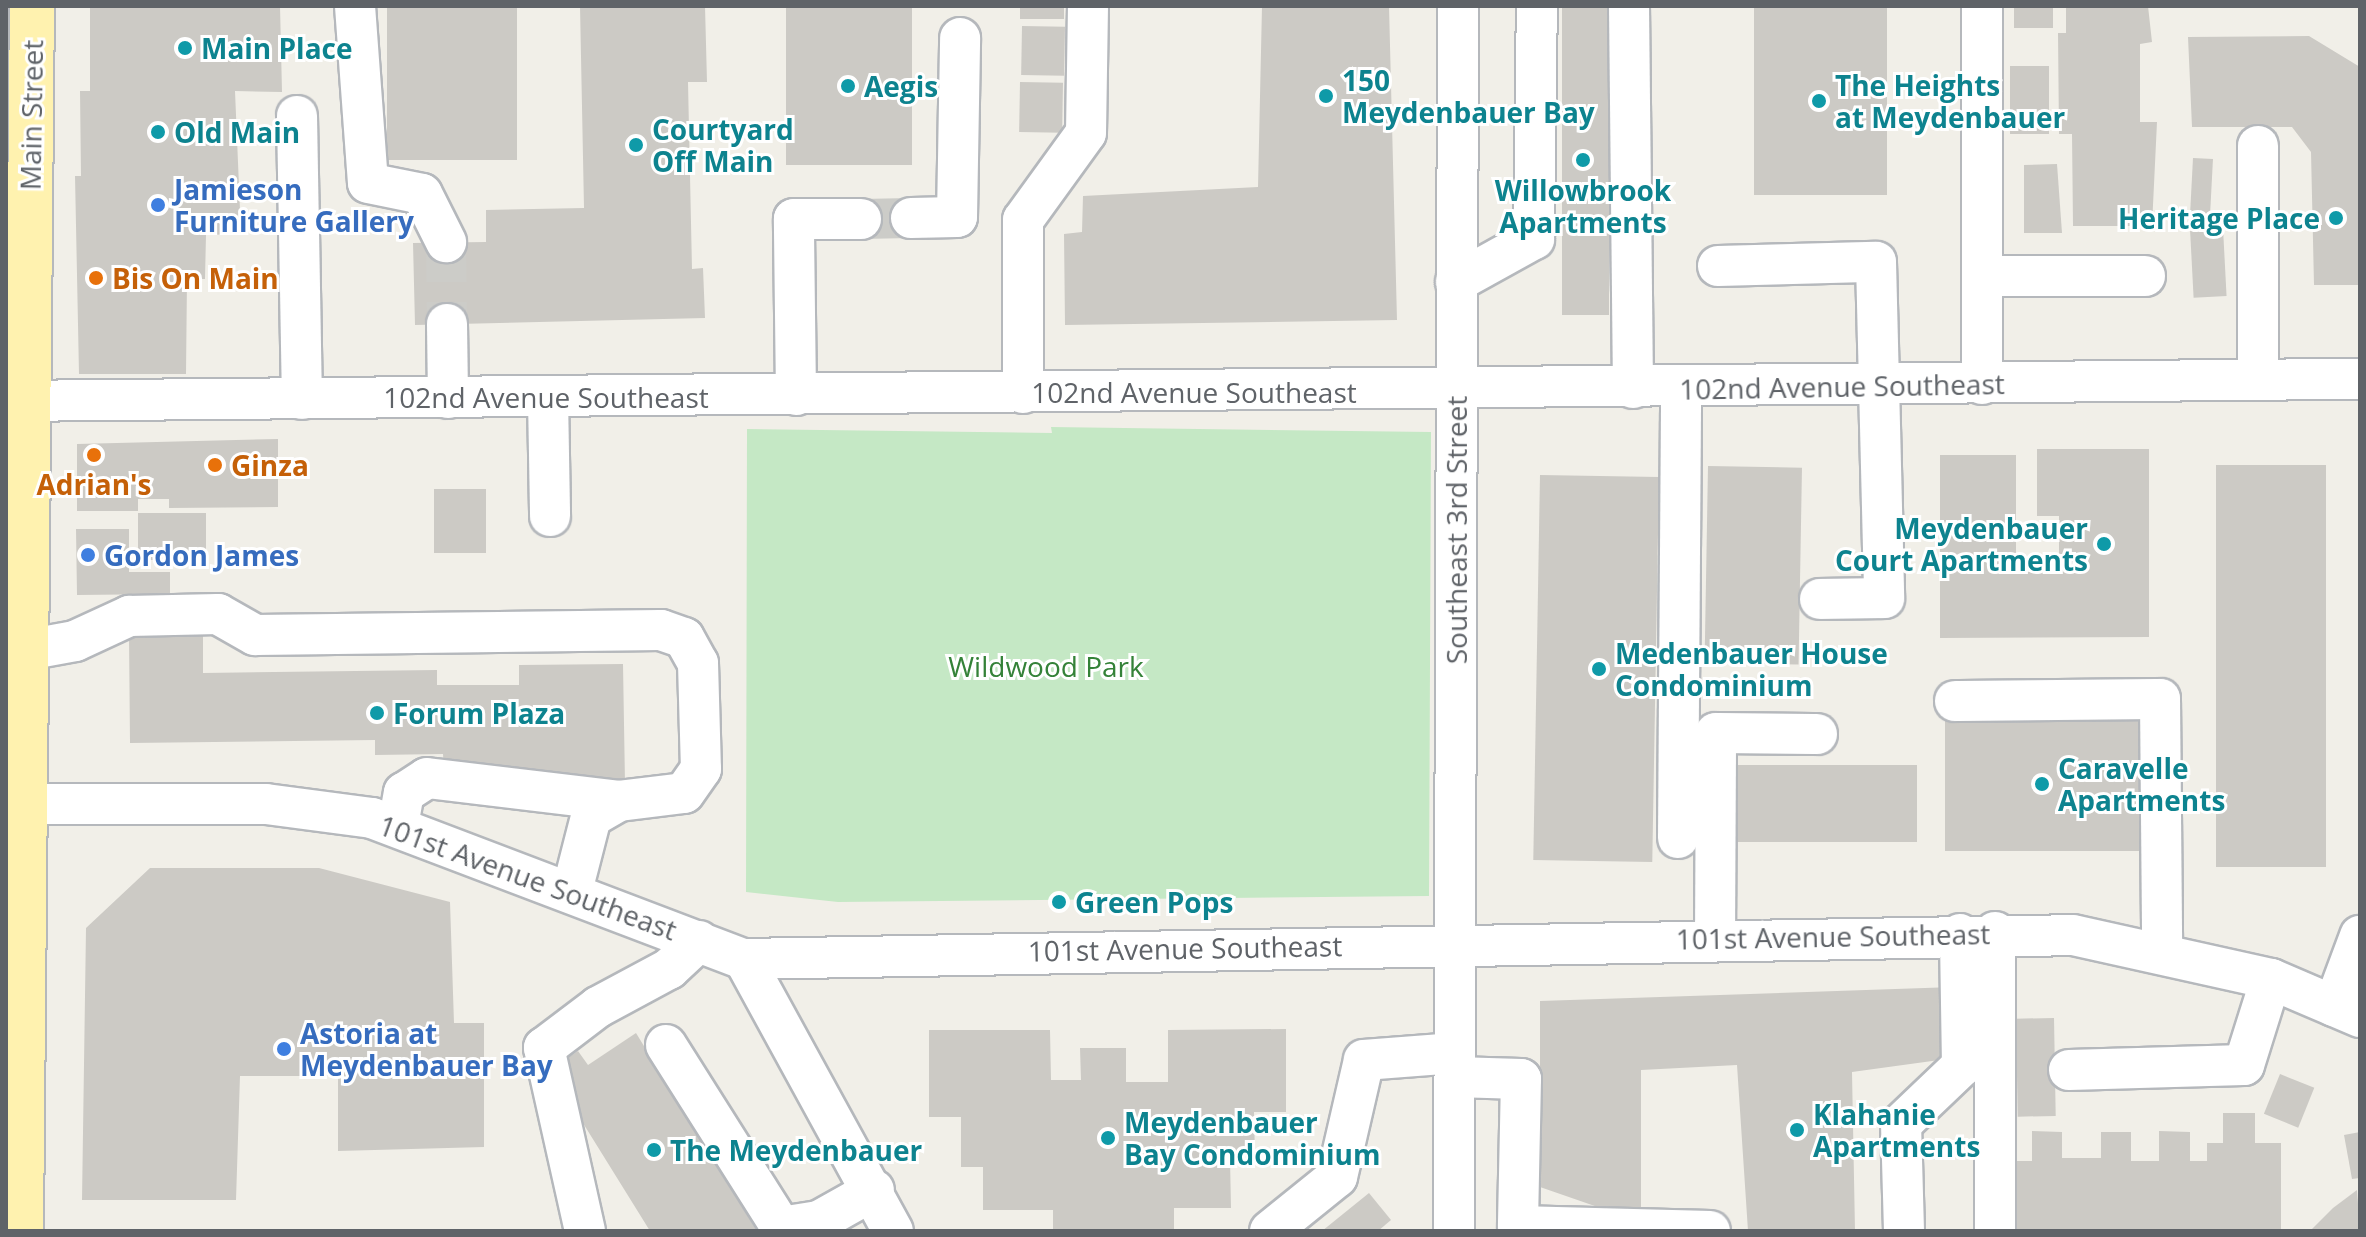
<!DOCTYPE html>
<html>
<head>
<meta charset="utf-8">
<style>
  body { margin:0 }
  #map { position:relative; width:2366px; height:1237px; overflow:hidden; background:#f1efe8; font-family:"Open Sans",sans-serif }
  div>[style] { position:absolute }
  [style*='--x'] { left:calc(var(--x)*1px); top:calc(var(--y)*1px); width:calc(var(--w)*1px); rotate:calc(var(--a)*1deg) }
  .green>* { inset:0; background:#c5e8c5 }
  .building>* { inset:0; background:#cccac5; transform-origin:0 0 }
  .minor-tunnel>* { height:40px; margin-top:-20px; transform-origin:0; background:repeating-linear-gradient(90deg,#ccccc8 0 40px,transparent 0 60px) }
  .roads { filter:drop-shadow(2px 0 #b5b8bc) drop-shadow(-2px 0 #b5b8bc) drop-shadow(0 2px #b5b8bc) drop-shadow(0 -2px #b5b8bc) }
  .minor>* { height:40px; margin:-20px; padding:0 20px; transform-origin:20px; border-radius:20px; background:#fff }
  .major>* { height:44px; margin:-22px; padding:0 22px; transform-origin:22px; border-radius:22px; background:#fff2af }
  .dots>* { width:22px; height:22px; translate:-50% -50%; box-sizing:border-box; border:4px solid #fff; border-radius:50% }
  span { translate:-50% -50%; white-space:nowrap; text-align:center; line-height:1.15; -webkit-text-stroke:6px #fff; paint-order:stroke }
  .culture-label { font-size:28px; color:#0d838f; font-weight:700 }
  .left { translate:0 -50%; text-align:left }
  .right { translate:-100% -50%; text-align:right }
  .street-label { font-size:28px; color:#5f6368 }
  .shop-label { font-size:28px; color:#366cbe; font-weight:700 }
  .food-label { font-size:28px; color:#c56008; font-weight:700 }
  .park-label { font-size:28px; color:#348238 }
  .frame { position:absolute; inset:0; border:8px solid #5f6368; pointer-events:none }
</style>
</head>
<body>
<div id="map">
  <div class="green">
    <div style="clip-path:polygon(1051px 427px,1431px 432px,1429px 896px,838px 902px,746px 892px,747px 429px,1052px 433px)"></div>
  </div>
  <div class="building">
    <div style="clip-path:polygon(90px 6px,280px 6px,282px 92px,235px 91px,241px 234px,206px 235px,205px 279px,187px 279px,186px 374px,79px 374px,75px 176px,81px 176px,80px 91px,90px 91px)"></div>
    <div style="left:387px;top:6px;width:130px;height:154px"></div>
    <div style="clip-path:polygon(580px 6px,705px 6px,707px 82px,688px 82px,692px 269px,703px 268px,705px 318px,415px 325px,413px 243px,486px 242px,486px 210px,584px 208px)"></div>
    <div style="left:786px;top:6px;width:126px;height:159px"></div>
    <div style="left:1020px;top:6px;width:44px;height:13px"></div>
    <div style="clip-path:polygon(1262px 6px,1389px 6px,1397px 320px,1065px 325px,1064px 234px,1082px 232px,1083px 196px,1258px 187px)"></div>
    <div style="left:1562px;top:6px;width:47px;height:309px"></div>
    <div style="left:1754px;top:6px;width:133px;height:189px"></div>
    <div style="left:2014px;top:6px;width:39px;height:22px"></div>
    <div style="clip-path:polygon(2066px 6px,2148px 6px,2152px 42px,2140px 44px,2140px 122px,2157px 122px,2152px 226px,2073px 226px,2072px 134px,2059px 134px,2058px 33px,2066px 33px)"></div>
    <div style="left:1022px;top:26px;width:43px;height:49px;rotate:1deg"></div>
    <div style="clip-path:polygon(2309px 36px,2360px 67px,2360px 285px,2314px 285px,2311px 152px,2292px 127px,2192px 127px,2188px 37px)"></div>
    <div style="left:2010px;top:66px;width:39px;height:68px"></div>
    <div style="left:1020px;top:82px;width:43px;height:50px;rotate:1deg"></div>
    <div style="left:2193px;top:158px;width:20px;height:58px;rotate:3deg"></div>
    <div style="clip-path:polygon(2057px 164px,2062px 233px,2024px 233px,2024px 165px)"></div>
    <div style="left:2223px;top:228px;width:68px;height:33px;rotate:87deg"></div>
    <div style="clip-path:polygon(278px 439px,278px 507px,169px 508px,169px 499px,138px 499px,138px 511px,77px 511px,77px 444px)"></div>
    <div style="clip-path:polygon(2037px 449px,2149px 449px,2149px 637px,1940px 638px,1940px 455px,2016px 455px,2016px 572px,2059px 572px,2059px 516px,2037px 516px)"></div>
    <div style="left:2216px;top:465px;width:110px;height:402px"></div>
    <div style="left:1708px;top:466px;width:94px;height:197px;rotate:1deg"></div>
    <div style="left:1540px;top:475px;width:119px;height:385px;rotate:1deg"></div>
    <div style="left:434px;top:489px;width:52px;height:64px"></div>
    <div style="left:138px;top:513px;width:68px;height:47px"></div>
    <div style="clip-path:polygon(76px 529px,129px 529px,129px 572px,170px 572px,170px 594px,77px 595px)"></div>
    <div style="clip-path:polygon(203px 635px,203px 673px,437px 670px,437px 685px,519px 685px,519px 665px,623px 664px,625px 783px,516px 783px,516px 769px,444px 769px,443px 754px,375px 755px,375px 740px,130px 743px,129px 636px)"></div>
    <div style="left:1945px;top:717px;width:194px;height:134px"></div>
    <div style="left:1733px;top:765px;width:184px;height:77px"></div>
    <div style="clip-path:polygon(150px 868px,319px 868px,450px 902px,454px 1023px,484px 1023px,484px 1147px,338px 1151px,338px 1076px,240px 1076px,236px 1200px,82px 1200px,86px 928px)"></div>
    <div style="clip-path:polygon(1954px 987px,1954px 1058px,1852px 1072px,1855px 1231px,1748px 1231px,1737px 1065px,1641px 1070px,1641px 1211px,1615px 1213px,1540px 1187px,1540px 1001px)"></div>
    <div style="left:2054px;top:1018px;width:98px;height:38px;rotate:89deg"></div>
    <div style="clip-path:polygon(1286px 1029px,1286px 1112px,1254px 1112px,1255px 1158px,1230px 1159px,1231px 1208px,1174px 1208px,1174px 1231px,1053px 1231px,1053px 1210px,983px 1210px,983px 1167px,961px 1167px,961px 1117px,929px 1117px,929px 1030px,1050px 1030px,1051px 1080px,1081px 1080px,1080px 1048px,1126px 1048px,1126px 1082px,1168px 1082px,1168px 1030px)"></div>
    <div style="clip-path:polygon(636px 1033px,757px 1231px,650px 1231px,550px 1070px,578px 1051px,588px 1065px)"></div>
    <div style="left:2280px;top:1074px;width:37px;height:43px;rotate:22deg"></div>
    <div style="clip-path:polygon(2223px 1113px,2255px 1113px,2255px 1143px,2281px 1143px,2281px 1231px,2015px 1231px,2015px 1161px,2032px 1161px,2032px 1131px,2062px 1132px,2062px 1158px,2101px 1158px,2101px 1132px,2131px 1132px,2131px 1161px,2159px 1161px,2159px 1131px,2190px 1132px,2190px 1161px,2207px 1161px,2207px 1143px,2223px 1143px)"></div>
    <div style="clip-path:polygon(2360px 1132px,2360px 1178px,2352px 1179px,2344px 1135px)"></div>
    <div style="clip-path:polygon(2357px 1190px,2360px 1231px,2310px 1231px,2333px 1208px)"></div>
    <div style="clip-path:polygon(1369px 1193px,1391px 1220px,1378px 1231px,1322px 1231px)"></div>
  </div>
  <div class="minor-tunnel">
    <div style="--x:861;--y:219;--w:50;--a:-1.1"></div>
    <div style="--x:446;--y:242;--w:82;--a:89.3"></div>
  </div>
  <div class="roads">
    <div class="minor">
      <div style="--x:355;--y:6;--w:177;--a:85.8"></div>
      <div style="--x:368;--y:183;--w:55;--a:11.5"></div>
      <div style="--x:422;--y:194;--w:54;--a:63.4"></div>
      <div style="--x:1629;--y:6;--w:382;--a:89.4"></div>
      <div style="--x:1982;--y:6;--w:378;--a:90"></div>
      <div style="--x:297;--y:116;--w:283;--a:89"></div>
      <div style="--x:2258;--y:146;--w:234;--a:90"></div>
      <div style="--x:911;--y:218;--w:46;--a:-1.2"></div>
      <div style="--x:957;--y:217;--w:179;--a:-89"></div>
      <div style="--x:1718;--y:266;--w:158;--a:-1.5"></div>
      <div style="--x:1876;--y:262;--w:336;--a:88.6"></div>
      <div style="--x:1884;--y:598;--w:64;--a:179.1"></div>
      <div style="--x:1982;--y:276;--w:163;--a:0"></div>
      <div style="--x:1456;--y:282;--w:89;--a:-28.9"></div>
      <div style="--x:1534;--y:239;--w:233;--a:-89.3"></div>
      <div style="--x:447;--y:324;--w:74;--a:89.2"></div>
      <div style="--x:1023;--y:393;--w:173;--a:-90"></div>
      <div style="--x:1023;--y:220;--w:107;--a:-54.1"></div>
      <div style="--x:1086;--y:133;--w:127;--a:-89.1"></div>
      <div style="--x:796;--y:395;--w:176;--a:-90.7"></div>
      <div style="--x:794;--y:219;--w:67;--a:0"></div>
      <div style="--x:548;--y:397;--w:119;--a:89"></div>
      <div style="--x:6;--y:401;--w:2354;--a:-0.54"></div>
      <div style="--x:26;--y:650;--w:50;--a:-10.4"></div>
      <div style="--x:75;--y:641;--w:60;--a:-24.8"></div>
      <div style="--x:129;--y:616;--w:89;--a:-1.3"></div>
      <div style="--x:218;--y:614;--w:43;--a:29.6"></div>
      <div style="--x:255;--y:635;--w:406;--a:-0.7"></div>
      <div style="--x:661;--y:630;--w:24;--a:19"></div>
      <div style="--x:684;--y:638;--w:29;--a:61"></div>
      <div style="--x:698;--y:663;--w:106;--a:88.4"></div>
      <div style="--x:701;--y:769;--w:29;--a:125"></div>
      <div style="--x:684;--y:793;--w:65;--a:173"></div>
      <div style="--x:619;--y:801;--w:32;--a:150"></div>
      <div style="--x:591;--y:817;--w:76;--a:104.4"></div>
      <div style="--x:1955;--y:701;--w:205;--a:-0.6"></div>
      <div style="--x:2160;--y:699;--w:251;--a:89.5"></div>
      <div style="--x:25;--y:804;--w:241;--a:0"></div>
      <div style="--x:266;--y:804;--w:107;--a:7.5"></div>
      <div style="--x:372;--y:818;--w:398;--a:20.8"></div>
      <div style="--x:744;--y:959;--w:1329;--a:-1.03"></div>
      <div style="--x:2073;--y:935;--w:203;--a:12.5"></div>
      <div style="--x:2271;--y:979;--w:97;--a:23.1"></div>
      <div style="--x:398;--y:826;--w:34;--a:-80"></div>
      <div style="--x:404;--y:793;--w:27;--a:-33"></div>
      <div style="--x:427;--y:778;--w:193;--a:6.8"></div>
      <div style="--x:1678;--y:838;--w:450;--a:-89.6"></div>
      <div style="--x:1995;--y:932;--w:299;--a:90"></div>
      <div style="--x:1715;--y:938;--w:205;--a:-89.7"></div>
      <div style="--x:1716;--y:733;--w:101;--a:0.6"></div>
      <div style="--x:744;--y:959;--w:310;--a:61.3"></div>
      <div style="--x:2334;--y:1006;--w:75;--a:-69.6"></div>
      <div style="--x:666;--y:1045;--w:215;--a:57.7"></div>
      <div style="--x:781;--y:1227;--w:38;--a:-9"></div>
      <div style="--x:819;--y:1221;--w:63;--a:-29.4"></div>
      <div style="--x:2069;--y:1070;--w:175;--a:-1.6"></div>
      <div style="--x:2244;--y:1065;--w:90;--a:-72.6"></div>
      <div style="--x:1455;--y:1077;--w:66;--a:1.7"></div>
      <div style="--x:1521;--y:1079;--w:147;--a:91.2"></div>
      <div style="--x:1518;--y:1226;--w:192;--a:1.5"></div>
      <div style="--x:585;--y:1231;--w:188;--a:-102.6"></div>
      <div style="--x:544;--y:1048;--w:68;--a:-37.2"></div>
      <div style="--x:598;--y:1007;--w:81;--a:-28.2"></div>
      <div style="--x:669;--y:969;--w:41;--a:-43"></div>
      <div style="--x:1270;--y:1231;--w:86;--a:-38.9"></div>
      <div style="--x:1337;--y:1177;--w:120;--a:-77"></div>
      <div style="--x:1364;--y:1060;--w:91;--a:-4.4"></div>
      <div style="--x:1454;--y:1231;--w:1225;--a:-89.81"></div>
      <div style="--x:1904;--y:1231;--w:107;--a:-91.6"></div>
      <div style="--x:1901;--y:1124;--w:84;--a:-43.6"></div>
      <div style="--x:1962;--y:1066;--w:132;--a:-90.9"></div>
    </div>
    <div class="major">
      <div style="--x:21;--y:1231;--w:1225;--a:-89.49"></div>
    </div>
  </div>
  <div class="dots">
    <div style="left:185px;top:48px;background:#0f9aa8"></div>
    <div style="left:848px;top:86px;background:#0f9aa8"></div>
    <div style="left:1326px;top:96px;background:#0f9aa8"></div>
    <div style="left:1819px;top:101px;background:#0f9aa8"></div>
    <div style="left:158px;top:132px;background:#0f9aa8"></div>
    <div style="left:636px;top:145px;background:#0f9aa8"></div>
    <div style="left:1583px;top:160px;background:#0f9aa8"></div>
    <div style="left:158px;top:205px;background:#3f7fe0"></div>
    <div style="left:2336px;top:218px;background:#0f9aa8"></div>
    <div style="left:96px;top:278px;background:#e8710a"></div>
    <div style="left:94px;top:455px;background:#e8710a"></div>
    <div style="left:215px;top:465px;background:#e8710a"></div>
    <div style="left:2104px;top:544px;background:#0f9aa8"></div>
    <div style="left:88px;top:555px;background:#3f7fe0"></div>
    <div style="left:1599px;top:669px;background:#0f9aa8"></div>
    <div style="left:377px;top:713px;background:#0f9aa8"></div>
    <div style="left:2042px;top:784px;background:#0f9aa8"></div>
    <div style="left:1059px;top:902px;background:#0f9aa8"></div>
    <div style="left:284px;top:1049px;background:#3f7fe0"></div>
    <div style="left:1797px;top:1130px;background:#0f9aa8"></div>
    <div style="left:1108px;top:1138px;background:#0f9aa8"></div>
    <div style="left:654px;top:1150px;background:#0f9aa8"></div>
  </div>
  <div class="culture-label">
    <span class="left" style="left:201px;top:48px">Main Place</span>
    <span class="left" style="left:1342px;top:96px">150<br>Meydenbauer Bay</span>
    <span class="left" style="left:1835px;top:101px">The Heights<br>at Meydenbauer</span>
    <span class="left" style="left:864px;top:86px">Aegis</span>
    <span class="left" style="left:652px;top:145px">Courtyard<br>Off Main</span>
    <span class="left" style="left:174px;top:132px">Old Main</span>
    <span style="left:1583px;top:206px">Willowbrook<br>Apartments</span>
    <span class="right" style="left:2320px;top:218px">Heritage Place</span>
    <span class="right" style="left:2088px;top:544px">Meydenbauer<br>Court Apartments</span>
    <span class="left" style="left:1615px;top:669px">Medenbauer House<br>Condominium</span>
    <span class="left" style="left:393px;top:713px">Forum Plaza</span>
    <span class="left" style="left:2058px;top:784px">Caravelle<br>Apartments</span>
    <span class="left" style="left:1075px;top:902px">Green Pops</span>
    <span class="left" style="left:1813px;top:1130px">Klahanie<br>Apartments</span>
    <span class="left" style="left:1124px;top:1138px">Meydenbauer<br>Bay Condominium</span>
    <span class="left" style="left:670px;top:1150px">The Meydenbauer</span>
  </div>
  <div class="street-label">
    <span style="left:31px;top:115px;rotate:-89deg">Main Street</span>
    <span style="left:1842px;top:386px;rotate:-1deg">102nd Avenue Southeast</span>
    <span style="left:1194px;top:392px">102nd Avenue Southeast</span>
    <span style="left:546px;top:397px">102nd Avenue Southeast</span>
    <span style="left:1456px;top:530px;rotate:-90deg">Southeast 3rd Street</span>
    <span style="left:528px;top:877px;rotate:20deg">101st Avenue Southeast</span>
    <span style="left:1833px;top:936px;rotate:-1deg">101st Avenue Southeast</span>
    <span style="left:1185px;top:948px;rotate:-1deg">101st Avenue Southeast</span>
  </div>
  <div class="shop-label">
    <span class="left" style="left:174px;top:205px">Jamieson<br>Furniture Gallery</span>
    <span class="left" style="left:104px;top:555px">Gordon James</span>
    <span class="left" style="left:300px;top:1049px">Astoria at<br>Meydenbauer Bay</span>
  </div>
  <div class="food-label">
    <span class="left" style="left:112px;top:278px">Bis On Main</span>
    <span class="left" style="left:231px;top:465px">Ginza</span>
    <span style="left:94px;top:484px">Adrian's</span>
  </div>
  <div class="park-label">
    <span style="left:1046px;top:666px">Wildwood Park</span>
  </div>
  <div class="frame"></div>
</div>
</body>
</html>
